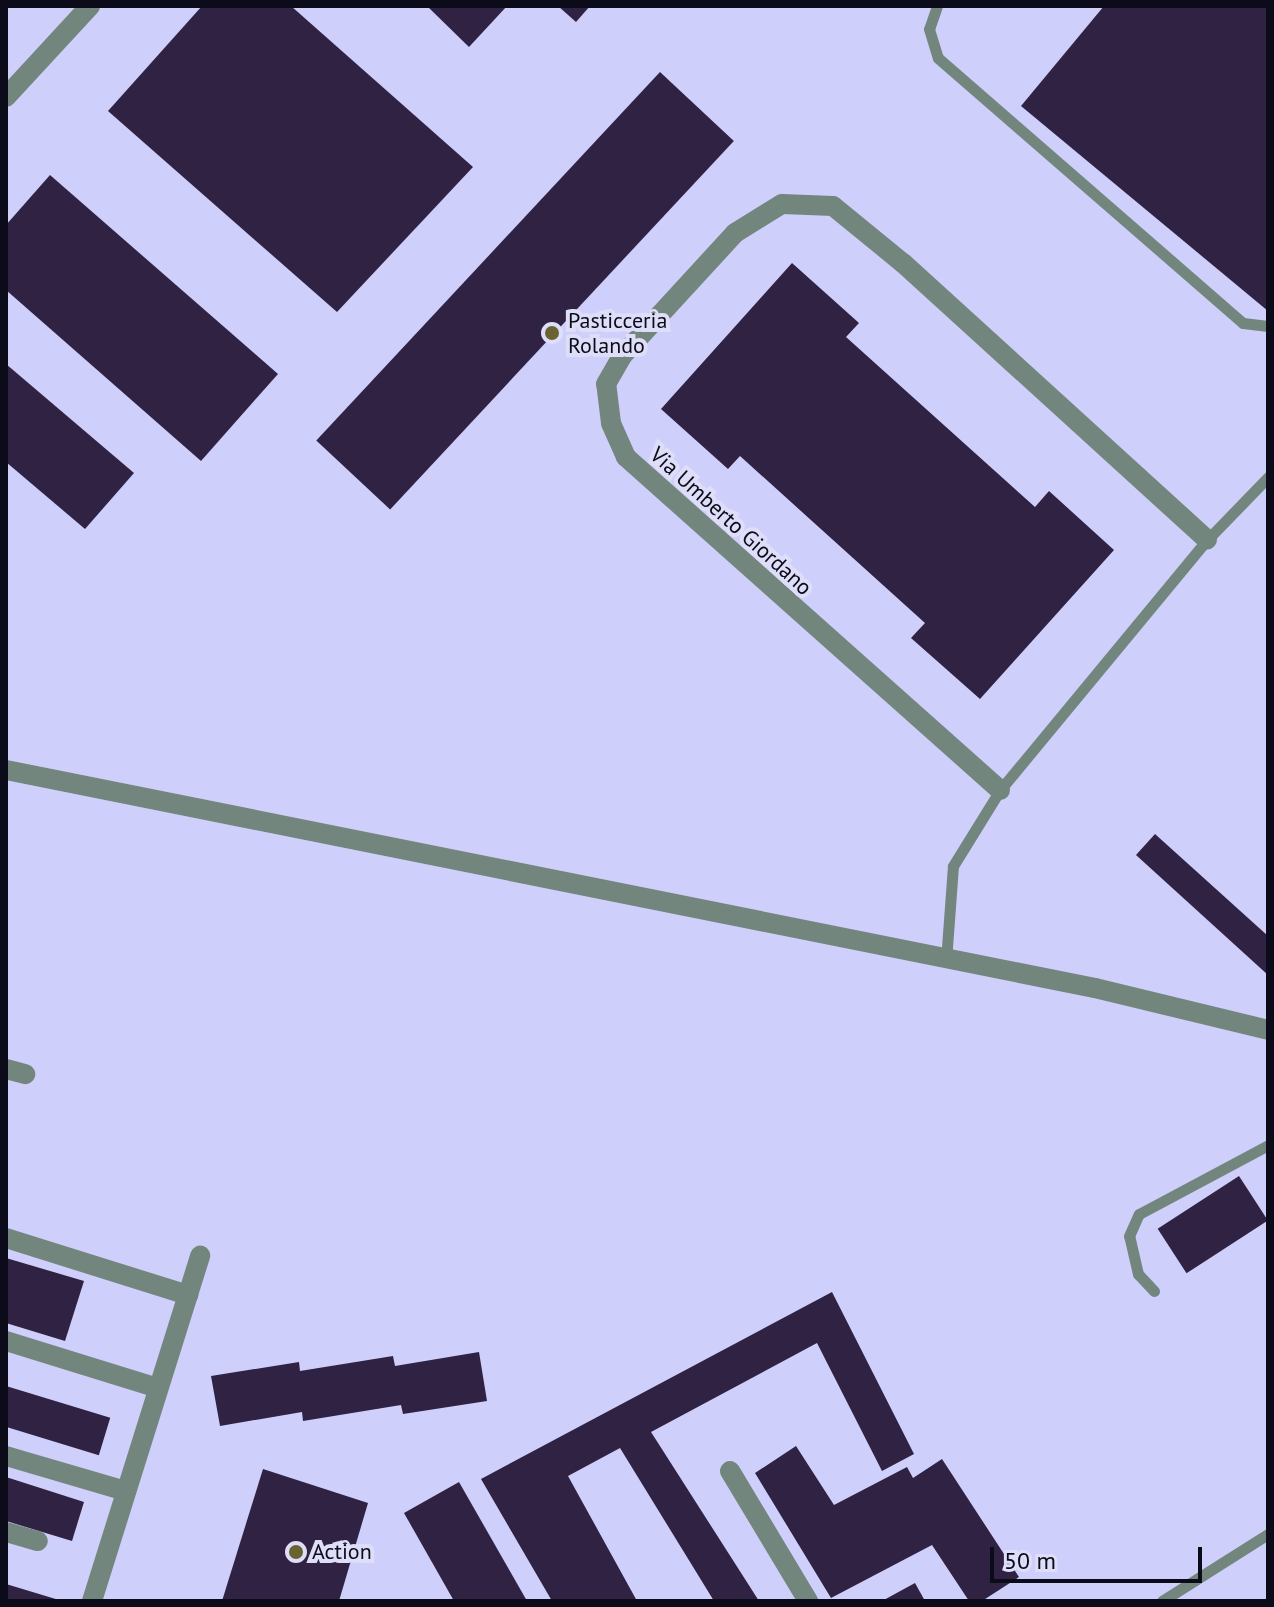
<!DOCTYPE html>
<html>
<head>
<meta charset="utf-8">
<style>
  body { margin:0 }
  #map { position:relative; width:1274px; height:1607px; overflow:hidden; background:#cfcffb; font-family:"PT Sans",sans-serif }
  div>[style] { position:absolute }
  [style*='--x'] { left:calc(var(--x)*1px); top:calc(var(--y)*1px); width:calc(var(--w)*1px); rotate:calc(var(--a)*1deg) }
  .building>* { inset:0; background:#302242; transform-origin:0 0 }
  .lane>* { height:11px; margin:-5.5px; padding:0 5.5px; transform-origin:5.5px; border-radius:5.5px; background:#73867d }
  .street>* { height:20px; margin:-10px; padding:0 10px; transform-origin:10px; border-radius:10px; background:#73867d }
  .dots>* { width:22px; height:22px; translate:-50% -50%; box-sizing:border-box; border:4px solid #dedef9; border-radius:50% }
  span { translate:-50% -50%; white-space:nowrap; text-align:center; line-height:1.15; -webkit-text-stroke:8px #dedef9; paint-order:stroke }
  .poi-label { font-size:22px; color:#0c0b1a }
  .left { translate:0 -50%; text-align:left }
  .street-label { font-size:22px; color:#0c0b1a }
  .frame { position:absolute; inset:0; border:8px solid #0c0b1a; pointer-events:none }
  .scale { position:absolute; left:990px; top:1547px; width:212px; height:36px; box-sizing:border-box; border:4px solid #0c0b1a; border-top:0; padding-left:10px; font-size:24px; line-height:28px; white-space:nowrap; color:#0c0b1a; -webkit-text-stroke:6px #dedef9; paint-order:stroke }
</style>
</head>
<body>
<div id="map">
  <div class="building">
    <div style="clip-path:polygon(202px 6px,291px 6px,473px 167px,337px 312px,108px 111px)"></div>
    <div style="clip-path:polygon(427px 6px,507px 6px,469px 47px)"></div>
    <div style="clip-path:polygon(558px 6px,590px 6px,576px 22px)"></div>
    <div style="clip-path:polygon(1104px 6px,1268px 6px,1268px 311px,1021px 106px)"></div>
    <div style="left:660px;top:72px;width:101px;height:504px;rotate:43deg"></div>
    <div style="clip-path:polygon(50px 175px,278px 374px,201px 461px,6px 290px,6px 225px)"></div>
    <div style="clip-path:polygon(792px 263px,859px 323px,846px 337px,1035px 507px,1049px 491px,1114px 550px,980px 699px,911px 638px,925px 623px,740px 456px,728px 469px,661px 409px)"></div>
    <div style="clip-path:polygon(6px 364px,134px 473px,85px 529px,6px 462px)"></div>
    <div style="clip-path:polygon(1155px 834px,1268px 936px,1268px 975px,1136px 855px)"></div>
    <div style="left:1239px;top:1176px;width:53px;height:97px;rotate:57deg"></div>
    <div style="clip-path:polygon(6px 1258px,84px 1281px,65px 1341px,6px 1323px)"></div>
    <div style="clip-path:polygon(832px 1292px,914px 1454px,882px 1471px,817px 1343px,651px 1432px,759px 1601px,714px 1601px,620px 1448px,568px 1476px,637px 1601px,552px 1601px,481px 1479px)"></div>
    <div style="clip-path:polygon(479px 1352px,487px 1401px,403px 1414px,401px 1405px,303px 1421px,302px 1412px,220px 1426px,211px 1376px,299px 1362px,300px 1371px,393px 1356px,395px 1366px)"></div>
    <div style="left:6px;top:1386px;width:109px;height:39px;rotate:17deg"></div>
    <div style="clip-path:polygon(796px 1446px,834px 1505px,907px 1467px,913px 1478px,942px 1459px,1019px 1577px,982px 1601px,969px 1601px,932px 1545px,831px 1598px,755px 1473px)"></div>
    <div style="clip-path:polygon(263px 1469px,368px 1503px,339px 1601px,222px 1601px)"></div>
    <div style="clip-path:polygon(6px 1477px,84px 1502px,72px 1541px,6px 1521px)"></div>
    <div style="clip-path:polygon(459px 1482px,527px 1601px,454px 1601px,404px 1513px)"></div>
    <div style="clip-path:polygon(915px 1583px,925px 1601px,882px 1601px)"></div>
    <div style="clip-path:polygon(6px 1584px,59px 1600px,59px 1601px,6px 1601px)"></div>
  </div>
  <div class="lane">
    <div style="--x:937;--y:6;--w:24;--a:109"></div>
    <div style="--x:929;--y:29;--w:30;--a:73"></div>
    <div style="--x:938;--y:58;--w:404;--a:41"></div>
    <div style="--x:1243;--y:323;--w:25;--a:7"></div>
    <div style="--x:946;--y:961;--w:95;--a:-85.8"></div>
    <div style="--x:953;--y:866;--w:89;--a:-58.3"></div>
    <div style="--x:1000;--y:790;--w:325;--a:-50.4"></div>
    <div style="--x:1207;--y:540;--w:88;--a:-45.9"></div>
    <div style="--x:1154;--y:1291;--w:23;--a:-133"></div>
    <div style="--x:1138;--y:1274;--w:39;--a:-103"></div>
    <div style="--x:1129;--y:1236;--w:24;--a:-66"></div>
    <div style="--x:1139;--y:1214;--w:146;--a:-28.1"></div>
    <div style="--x:1162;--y:1601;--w:125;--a:-32.3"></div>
  </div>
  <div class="street">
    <div style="--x:6;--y:97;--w:124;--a:-47.3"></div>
    <div style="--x:6;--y:770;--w:1111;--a:11.32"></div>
    <div style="--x:1095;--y:988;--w:178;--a:13.6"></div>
    <div style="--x:1000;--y:790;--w:501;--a:-138.32"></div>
    <div style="--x:626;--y:457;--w:37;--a:-114"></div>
    <div style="--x:611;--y:423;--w:39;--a:-97"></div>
    <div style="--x:606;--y:384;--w:32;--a:-60"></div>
    <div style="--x:622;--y:356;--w:167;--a:-47.4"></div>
    <div style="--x:735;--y:233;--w:55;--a:-31.7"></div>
    <div style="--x:782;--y:204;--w:51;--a:2.2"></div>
    <div style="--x:833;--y:206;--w:90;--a:39.2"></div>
    <div style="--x:903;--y:263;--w:411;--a:42.3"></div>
    <div style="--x:6;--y:1069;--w:20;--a:15"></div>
    <div style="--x:6;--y:1238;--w:191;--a:17.4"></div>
    <div style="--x:6;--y:1341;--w:159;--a:17.2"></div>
    <div style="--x:6;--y:1456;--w:125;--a:16.3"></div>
    <div style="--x:730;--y:1471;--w:152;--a:59"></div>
    <div style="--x:6;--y:1532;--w:33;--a:16"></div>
    <div style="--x:92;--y:1601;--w:362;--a:-72.6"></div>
  </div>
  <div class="dots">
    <div style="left:552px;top:333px;background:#686330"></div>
    <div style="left:296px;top:1552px;background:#686330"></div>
  </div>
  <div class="poi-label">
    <span class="left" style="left:568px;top:333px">Pasticceria<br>Rolando</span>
    <span class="left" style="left:312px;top:1552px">Action</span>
  </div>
  <div class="street-label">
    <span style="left:731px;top:521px;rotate:42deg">Via Umberto Giordano</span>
  </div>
  <div class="frame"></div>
  <div class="scale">50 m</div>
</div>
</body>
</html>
